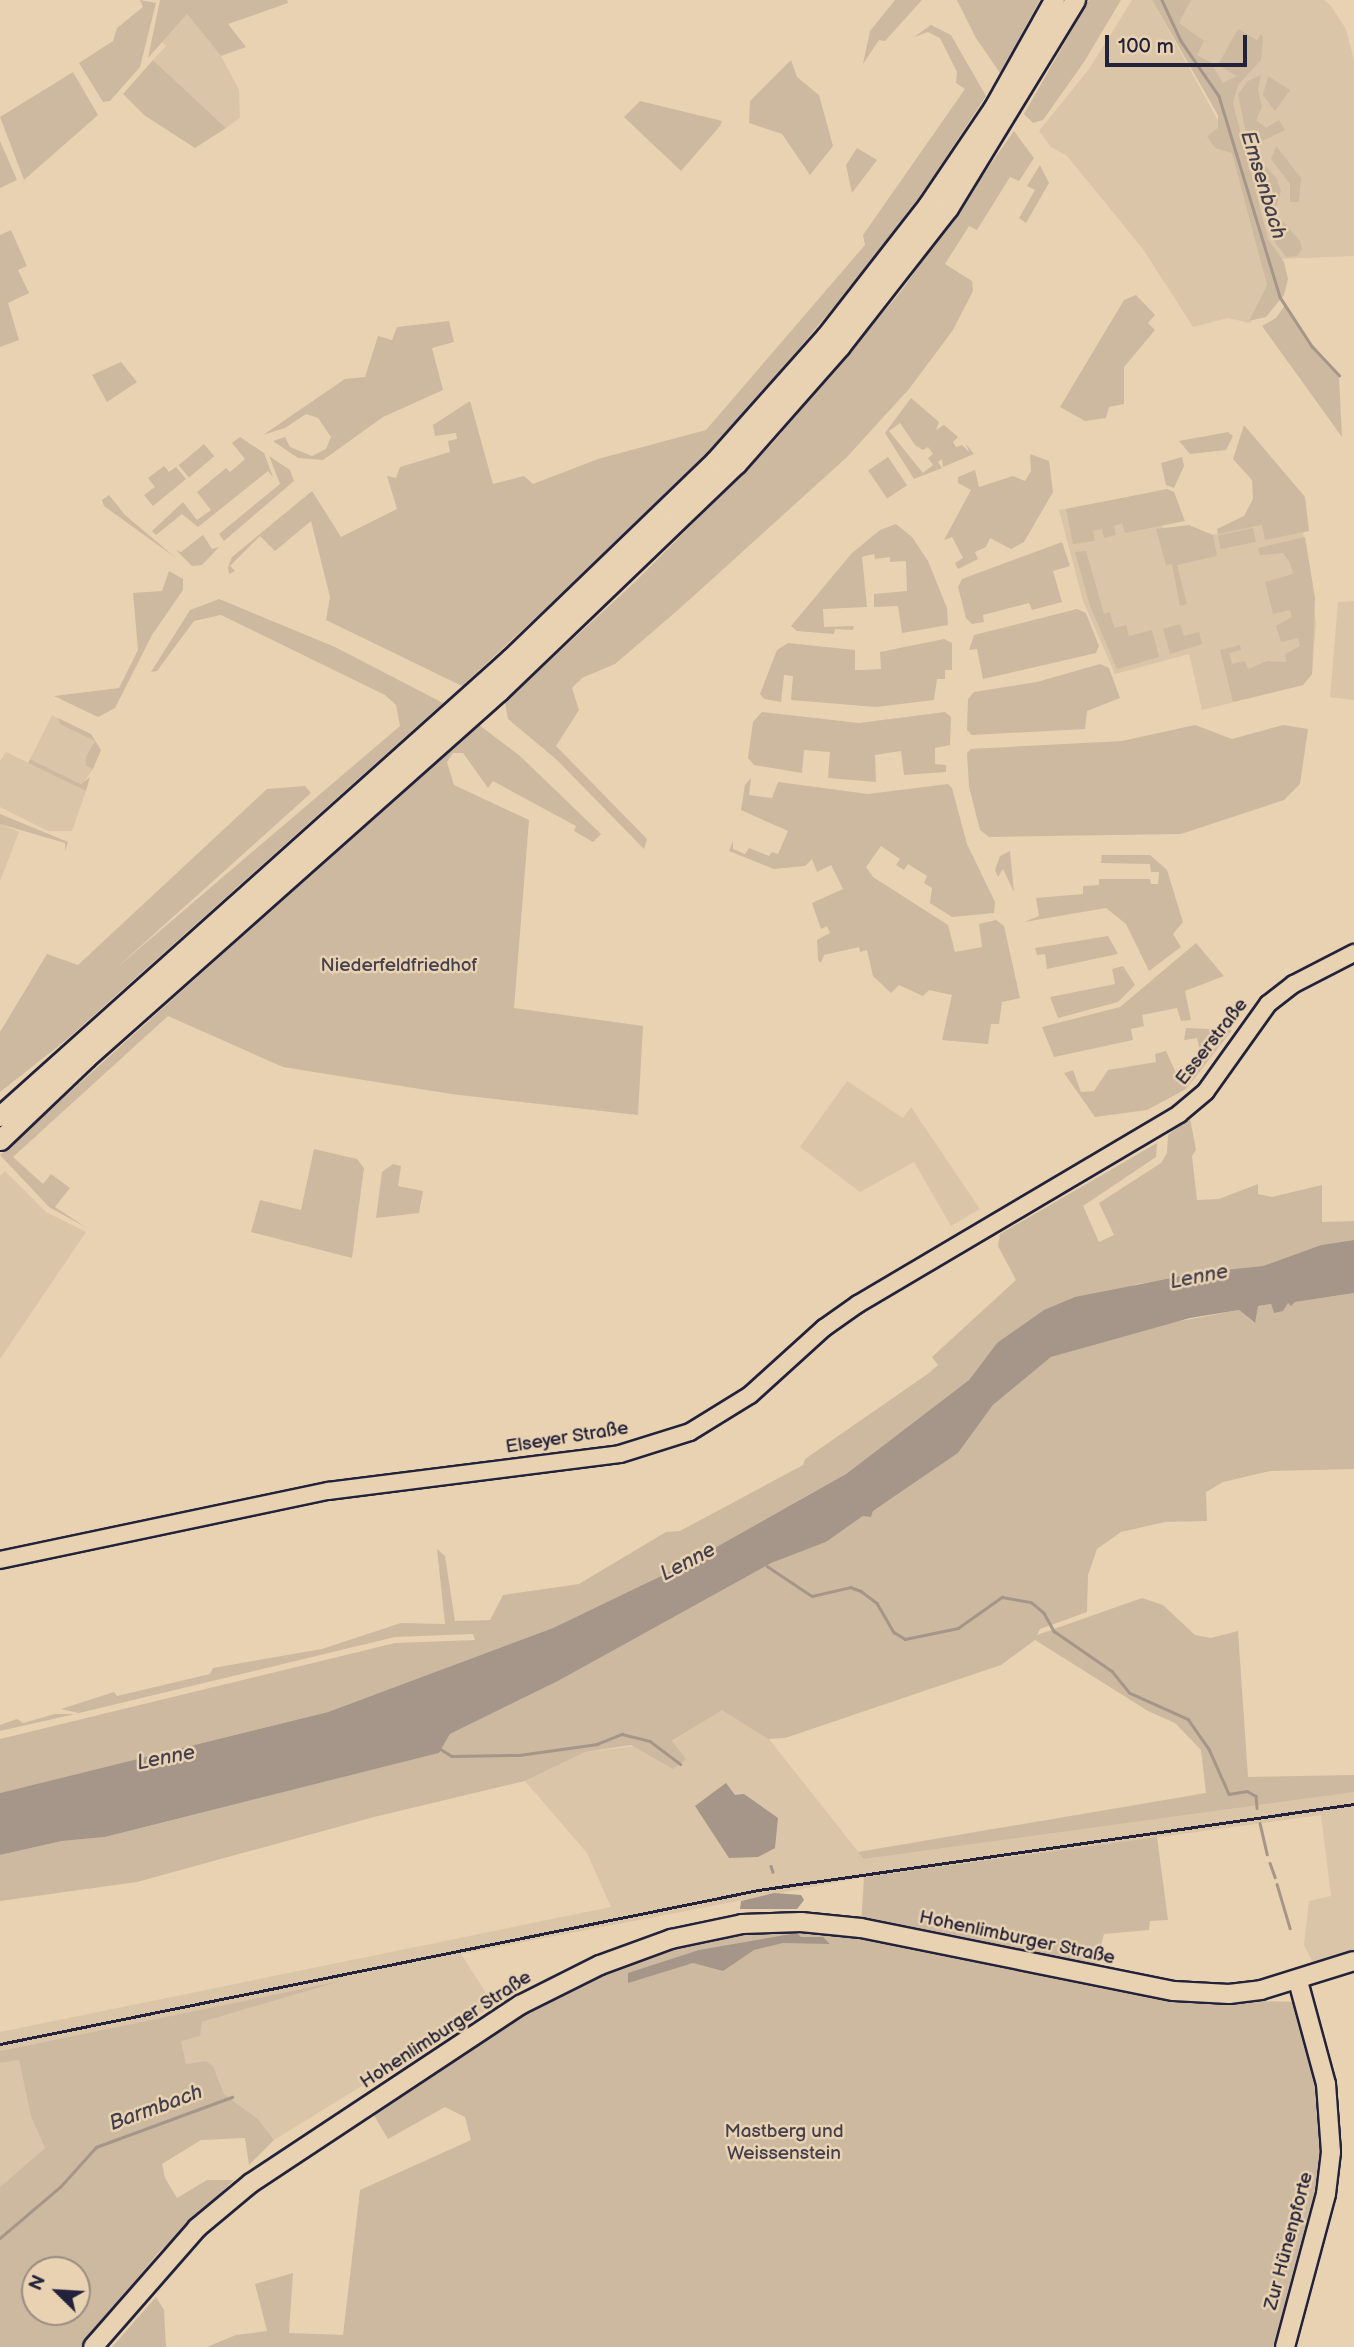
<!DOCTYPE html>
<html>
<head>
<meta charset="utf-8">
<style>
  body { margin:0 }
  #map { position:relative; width:1354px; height:2347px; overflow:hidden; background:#e9d2b1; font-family:"Balsamiq Sans",sans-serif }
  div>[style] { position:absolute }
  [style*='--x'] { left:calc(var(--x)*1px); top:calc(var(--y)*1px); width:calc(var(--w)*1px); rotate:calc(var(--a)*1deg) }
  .built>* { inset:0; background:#dac5a8 }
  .green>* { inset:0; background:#ccb9a0; transform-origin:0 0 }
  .water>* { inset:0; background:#a59689 }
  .stream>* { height:2.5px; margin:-1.25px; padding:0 1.25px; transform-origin:1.25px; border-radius:1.25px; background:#a59689 }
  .roads { filter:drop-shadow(2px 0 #22223b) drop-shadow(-2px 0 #22223b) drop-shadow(0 2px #22223b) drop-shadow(0 -2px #22223b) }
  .secondary>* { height:16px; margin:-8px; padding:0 8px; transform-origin:8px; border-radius:8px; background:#e9d2b1 }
  .primary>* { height:18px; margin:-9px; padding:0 9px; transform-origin:9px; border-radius:9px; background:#e9d2b1 }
  .motorway>* { height:19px; margin:-9.5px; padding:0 9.5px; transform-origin:9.5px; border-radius:9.5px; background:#e9d2b1 }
  .rail>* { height:2.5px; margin:-1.25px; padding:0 1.25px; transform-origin:1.25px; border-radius:1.25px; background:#22223b }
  span { translate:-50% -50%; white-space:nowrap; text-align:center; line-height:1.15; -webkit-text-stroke:5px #e9d2b1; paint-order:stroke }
  .park-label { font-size:19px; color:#44404f }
  .street-label { font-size:19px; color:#22223b }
  .water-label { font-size:21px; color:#433f4e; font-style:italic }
  .north { position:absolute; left:21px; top:2256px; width:70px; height:70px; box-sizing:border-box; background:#e9d2b1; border:2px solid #998c82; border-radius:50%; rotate:294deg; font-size:19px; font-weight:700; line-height:28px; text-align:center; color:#22223b }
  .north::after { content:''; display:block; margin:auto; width:24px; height:32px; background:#22223b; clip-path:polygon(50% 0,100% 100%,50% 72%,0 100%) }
  .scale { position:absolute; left:1105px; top:35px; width:142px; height:32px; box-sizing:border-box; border:4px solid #22223b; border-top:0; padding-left:9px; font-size:21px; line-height:24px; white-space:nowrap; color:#22223b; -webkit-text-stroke:5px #e9d2b1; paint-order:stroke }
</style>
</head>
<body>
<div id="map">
  <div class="built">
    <div style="clip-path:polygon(1132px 0,1152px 0,1234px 150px,1267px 285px,1250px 323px,1228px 318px,1193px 327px,1143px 249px,1067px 156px,1051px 147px,1039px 131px,1089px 69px)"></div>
    <div style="clip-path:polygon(1165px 0,1324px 0,1331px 6px,1346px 29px,1354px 60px,1354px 256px,1280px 259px,1266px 241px,1234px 130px)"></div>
    <div style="clip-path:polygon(187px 14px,221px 56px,239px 90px,240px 118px,226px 128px,153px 60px,166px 46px,162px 42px)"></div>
    <div style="clip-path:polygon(1155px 492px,1167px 544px,1301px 517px,1316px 623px,1312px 674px,1303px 685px,1202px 710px,1189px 654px,1115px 674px,1083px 601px,1059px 510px)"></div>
    <div style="clip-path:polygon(1354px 601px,1354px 700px,1330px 697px,1338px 602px)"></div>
    <div style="clip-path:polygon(52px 715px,95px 741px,86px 766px,93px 769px,82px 784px,30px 759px)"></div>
    <div style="clip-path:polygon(6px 752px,86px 791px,72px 831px,48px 831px,0 807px,0 761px)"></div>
    <div style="clip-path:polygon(0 824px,19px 832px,0 881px)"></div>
    <div style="clip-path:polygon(847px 1081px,903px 1118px,911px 1107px,980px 1209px,951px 1226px,914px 1162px,860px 1192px,800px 1147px)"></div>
    <div style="clip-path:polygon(5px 1171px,46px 1212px,86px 1232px,0 1359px,0 1176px)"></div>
    <div style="clip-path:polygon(722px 1709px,765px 1734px,864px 1859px,1354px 1792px,1354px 1951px,1313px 1963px,1304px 1945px,1309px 1901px,1331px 1896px,1321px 1815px,864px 1877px,461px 1954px,494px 2005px,274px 2140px,258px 2119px,224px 2094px,213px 2066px,206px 2061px,186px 2064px,181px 2041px,202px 2022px,334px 1983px,0 2051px,0 2032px,611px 1907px,587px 1853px,525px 1781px,585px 1752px,672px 1742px)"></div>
    <div style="clip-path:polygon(19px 2059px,31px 2117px,45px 2148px,0 2187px,0 2063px)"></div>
  </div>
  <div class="green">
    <div style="clip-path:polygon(140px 0,156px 3px,140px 67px,110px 101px,103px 102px,79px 63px,113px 41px,117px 28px,143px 7px)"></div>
    <div style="clip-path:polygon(160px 0,287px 0,288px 3px,228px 24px,246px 47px,221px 56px,187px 14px,148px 58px)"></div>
    <div style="clip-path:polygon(895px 0,922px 0,885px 41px,879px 40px,863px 64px,870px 31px)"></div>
    <div style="clip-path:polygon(957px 0,1040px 0,1000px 73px,976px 38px)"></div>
    <div style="clip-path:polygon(1089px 0,1121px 0,1084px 62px,1043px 120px,1033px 123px,1024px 114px)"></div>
    <div style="clip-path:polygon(1152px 0,1191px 0,1179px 23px,1204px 41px,1197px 55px,1210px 62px,1223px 83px,1237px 76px,1218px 65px,1238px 29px,1257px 40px,1261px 34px,1263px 37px,1261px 60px,1238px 85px,1233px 103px,1268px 239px,1284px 262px,1288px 279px,1284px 295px,1266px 317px,1249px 321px,1267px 285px,1232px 153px,1215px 148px,1207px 136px,1218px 128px,1218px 115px)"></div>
    <div style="clip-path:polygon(931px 25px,951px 35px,986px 96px,929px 183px,871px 263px,735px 424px,645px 516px,462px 686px,326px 620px,330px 597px,311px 521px,275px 551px,260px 536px,230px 566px,235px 571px,229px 574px,228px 567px,232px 557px,312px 491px,341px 537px,397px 509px,387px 476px,396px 478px,400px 467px,450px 452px,448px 441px,457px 439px,456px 433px,435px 436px,433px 425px,470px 401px,493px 484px,524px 476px,533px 484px,598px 459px,706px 430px,865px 245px,863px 235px,965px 89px,956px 83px,957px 72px,940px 38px,928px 32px,914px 37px)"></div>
    <div style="clip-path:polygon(153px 60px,226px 128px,195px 148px,144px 115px,123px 94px)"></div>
    <div style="clip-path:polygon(791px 60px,797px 77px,819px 95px,833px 146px,810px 175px,782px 134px,749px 123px,750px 101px)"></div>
    <div style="clip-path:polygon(73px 72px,98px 115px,24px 180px,0 117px)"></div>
    <div style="clip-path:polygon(1261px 75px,1258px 90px,1262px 107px,1256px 120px,1266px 128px,1279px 120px,1285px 130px,1254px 145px,1247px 138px,1238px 94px,1248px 81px)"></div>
    <div style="clip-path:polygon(1268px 76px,1290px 90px,1275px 111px,1263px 95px)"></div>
    <div style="clip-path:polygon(640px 101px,722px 121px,720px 126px,681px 171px,624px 117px)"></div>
    <div style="clip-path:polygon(1014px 131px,1034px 158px,1019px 181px,1010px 177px,977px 230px,969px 226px,945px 264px,972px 281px,973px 291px,953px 330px,909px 389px,846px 458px,678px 610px,615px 664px,582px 678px,572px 688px,579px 710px,556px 746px,647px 839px,644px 849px,557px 760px,508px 719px,505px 702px,637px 580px,773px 443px,902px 290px)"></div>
    <div style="clip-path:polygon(0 141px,17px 180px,0 188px)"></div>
    <div style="clip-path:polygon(1276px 146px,1301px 178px,1299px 202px,1290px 202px,1290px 184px,1271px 159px)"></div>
    <div style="clip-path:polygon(857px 148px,877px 160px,852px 193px,846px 165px)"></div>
    <div style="clip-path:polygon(1255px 154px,1277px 179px,1281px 191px,1275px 211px,1263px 209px,1251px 158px)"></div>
    <div style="clip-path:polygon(1040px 165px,1049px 183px,1026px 223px,1019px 218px,1035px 190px,1027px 186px)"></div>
    <div style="clip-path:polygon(1278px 216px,1300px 241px,1302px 249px,1297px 256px,1286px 257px,1272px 238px,1269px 226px)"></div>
    <div style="clip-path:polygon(11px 230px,27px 266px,18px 270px,29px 293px,8px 303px,19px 340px,0 347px,0 235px)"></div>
    <div style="clip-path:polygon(1136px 295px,1155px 315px,1148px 323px,1155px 330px,1124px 367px,1124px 404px,1109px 407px,1106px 418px,1085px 421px,1060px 407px,1124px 300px)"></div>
    <div style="clip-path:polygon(1285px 305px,1311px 346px,1339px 377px,1342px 437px,1262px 326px,1276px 318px)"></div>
    <div style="clip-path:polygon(449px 321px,454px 342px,432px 348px,443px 390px,383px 417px,323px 460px,298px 458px,273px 441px,285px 437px,290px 447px,312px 456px,326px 449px,331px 437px,318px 418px,306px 414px,285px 428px,263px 435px,345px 379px,365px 377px,378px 336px,392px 340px,397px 327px)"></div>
    <div style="clip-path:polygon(121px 362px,137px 382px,107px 402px,92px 375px)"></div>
    <div style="clip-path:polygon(evenodd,911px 398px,939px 422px,936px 430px,944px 425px,958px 437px,953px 442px,956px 447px,962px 445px,969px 452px,966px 444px,974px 454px,943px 467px,942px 459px,938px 462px,942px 468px,914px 479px,885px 433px,911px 398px,900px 423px,915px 445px,923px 450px,928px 447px,933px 454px,928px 458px,933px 465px,923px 473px,889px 431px,900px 423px)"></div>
    <div style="clip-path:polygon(1244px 425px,1305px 497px,1309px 531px,1265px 540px,1262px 525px,1218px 534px,1217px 529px,1244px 516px,1253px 499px,1252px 480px,1233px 459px)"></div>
    <div style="clip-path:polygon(1228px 432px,1233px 436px,1226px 450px,1190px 454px,1179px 441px)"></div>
    <div style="clip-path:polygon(240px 437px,264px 453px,273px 477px,268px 471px,198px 527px,182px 514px,156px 535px,152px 531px,183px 502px,197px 520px,211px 510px,197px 492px,226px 468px,230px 472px,245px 459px,232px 443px)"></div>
    <div style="left:204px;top:444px;width:16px;height:33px;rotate:50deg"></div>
    <div style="clip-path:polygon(1030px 454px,1049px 461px,1053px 492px,1024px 542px,1011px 549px,990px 538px,986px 547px,975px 552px,978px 559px,958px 569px,955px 563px,963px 558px,952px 537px,944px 540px,971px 490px,958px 483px,958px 477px,975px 470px,979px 487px,1013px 476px,1025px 481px,1031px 471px)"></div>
    <div style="clip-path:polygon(269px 456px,290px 470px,294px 481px,224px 541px,219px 534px,280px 484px)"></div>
    <div style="left:888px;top:457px;width:34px;height:24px;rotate:56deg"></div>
    <div style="clip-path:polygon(1182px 457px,1184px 466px,1174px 488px,1166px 485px,1161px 463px)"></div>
    <div style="clip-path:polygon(164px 466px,169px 472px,176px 467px,186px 479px,153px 506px,144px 495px,155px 487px,148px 478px)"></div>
    <div style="clip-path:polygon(1167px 489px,1174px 492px,1185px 521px,1125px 533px,1122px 523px,1114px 526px,1116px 535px,1104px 538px,1102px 529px,1093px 531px,1095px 541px,1073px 544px,1066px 509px)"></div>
    <div style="clip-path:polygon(109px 495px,125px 515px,176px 558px,104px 506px,102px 500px)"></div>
    <div style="clip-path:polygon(896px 524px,912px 537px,928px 561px,947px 608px,948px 625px,902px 633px,898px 606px,874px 607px,874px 594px,907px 591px,906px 561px,890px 562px,890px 557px,875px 559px,874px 554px,862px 557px,867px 607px,823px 609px,824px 627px,854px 626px,853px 630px,835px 629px,834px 634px,797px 631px,791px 626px,852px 553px,880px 530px)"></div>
    <div style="clip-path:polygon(1189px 525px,1213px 535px,1217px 556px,1177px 565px,1187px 604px,1180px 606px,1172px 564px,1166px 565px,1156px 529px)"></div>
    <div style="left:1253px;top:528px;width:14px;height:36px;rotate:78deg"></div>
    <div style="clip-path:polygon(203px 535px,212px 549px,219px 547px,202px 565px,192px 566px,176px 550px,181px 552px)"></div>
    <div style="clip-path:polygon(1305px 537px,1315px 598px,1312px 674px,1303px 685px,1233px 702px,1220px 650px,1240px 645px,1241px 650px,1229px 653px,1232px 664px,1245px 661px,1248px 669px,1267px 661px,1286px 662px,1285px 654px,1300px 646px,1298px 638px,1281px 642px,1276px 626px,1292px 617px,1290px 610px,1273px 614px,1265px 582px,1293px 574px,1290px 563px,1283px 553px,1260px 555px,1258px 548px)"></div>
    <div style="clip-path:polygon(1062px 542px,1070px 566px,1053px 571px,1062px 602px,1032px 610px,1029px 603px,983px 615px,984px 622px,972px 624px,966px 618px,958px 587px,962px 579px)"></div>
    <div style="clip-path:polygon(1086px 551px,1104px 614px,1110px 612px,1114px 628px,1126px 625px,1129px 636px,1152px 630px,1159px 657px,1117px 669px,1090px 606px,1075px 552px)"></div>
    <div style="clip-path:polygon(169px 571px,183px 579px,183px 590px,152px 635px,115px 708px,98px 717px,54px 696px,119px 688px,138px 650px,133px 593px,162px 591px)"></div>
    <div style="clip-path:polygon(219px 599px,335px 647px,443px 703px,65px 1041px,0 1092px,0 1032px,47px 954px,78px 965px,267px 789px,305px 786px,311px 793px,114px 970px,400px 726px,396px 705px,385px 695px,221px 615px,194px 621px,157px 671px,151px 672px,190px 610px)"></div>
    <div style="clip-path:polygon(1077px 609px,1086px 613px,1099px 646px,1096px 653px,983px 679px,977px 649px,969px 650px,974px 635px)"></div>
    <div style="clip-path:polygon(1180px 624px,1184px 636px,1199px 632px,1202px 644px,1170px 654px,1163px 629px)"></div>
    <div style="clip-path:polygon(944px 639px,952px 643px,952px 670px,945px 670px,945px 679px,937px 679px,934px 700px,876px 707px,791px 700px,793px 676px,784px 675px,781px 702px,764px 699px,760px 694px,777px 650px,788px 643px,855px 650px,855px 670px,862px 670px,881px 669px,880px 652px)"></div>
    <div style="clip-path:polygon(1100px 664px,1109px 668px,1120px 698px,1087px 711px,1085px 729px,972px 735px,967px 730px,968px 699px,974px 692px,1037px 682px)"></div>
    <div style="clip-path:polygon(762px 712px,859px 723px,945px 712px,951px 717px,950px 745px,935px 748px,935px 764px,946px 765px,946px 772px,904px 775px,901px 751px,875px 755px,876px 782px,828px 778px,830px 752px,804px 750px,802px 773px,754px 765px,748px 758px,753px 722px)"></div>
    <div style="clip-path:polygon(58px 718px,91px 734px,101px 750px,93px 769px,86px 766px,86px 757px,95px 741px,60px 724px)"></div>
    <div style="clip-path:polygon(478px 724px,520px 756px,601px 834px,593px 842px,574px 831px,576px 826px,493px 781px,488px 788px,463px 753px,453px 753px,447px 762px,454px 785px,529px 820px,514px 1008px,643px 1026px,638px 1115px,451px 1094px,283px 1067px,168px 1016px,13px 1157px,43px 1184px,51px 1174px,70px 1188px,55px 1207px,87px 1228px,49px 1207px,0 1155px)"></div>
    <div style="clip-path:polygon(1195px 725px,1232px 739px,1283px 725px,1308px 729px,1300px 784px,1284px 800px,1181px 834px,989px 837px,980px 830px,969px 787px,967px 753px,971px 749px,1122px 741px)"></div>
    <div style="clip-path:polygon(30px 759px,81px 784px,90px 777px,86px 791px,28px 763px)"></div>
    <div style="clip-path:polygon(751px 778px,749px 795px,772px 798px,778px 782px,868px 794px,948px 784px,952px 788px,967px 844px,995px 902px,994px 913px,952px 917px,930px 903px,932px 888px,924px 883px,927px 876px,908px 864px,904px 870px,896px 865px,900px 859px,881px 846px,866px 867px,873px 877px,948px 925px,955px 952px,982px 947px,979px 924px,996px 920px,1004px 926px,1020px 998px,1002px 1002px,999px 1024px,991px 1024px,988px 1044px,942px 1040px,952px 995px,929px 990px,923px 996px,899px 985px,891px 993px,873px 976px,867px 950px,860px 952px,859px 947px,824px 955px,821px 963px,818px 960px,817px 940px,830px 933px,827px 926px,821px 929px,812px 903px,843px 889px,831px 865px,817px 872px,812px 859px,805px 866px,774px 869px,729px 851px,733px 841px,733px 849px,745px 854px,749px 848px,769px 856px,772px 852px,778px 854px,788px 831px,741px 810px,745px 785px)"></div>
    <div style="clip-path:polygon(0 814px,68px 842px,65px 851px,65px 843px,0 824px)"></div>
    <div style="clip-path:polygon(1010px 851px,1014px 892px,1003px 869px,998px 877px,995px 870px,1000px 856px)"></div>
    <div style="clip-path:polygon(1102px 855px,1150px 855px,1167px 870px,1183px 922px,1173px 934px,1181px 947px,1149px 971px,1126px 924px,1106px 908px,1024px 922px,1039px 916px,1036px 898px,1083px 894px,1083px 886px,1099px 885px,1099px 879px,1150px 879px,1151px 884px,1158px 884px,1159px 872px,1151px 872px,1150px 864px,1101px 863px)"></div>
    <div style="clip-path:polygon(1108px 936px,1118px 954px,1047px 969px,1045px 954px,1037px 955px,1035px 948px)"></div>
    <div style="clip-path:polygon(1196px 943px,1224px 976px,1185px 991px,1191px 1020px,1181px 1021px,1177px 1008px,1142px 1015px,1144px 1026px,1131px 1029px,1133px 1040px,1054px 1057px,1042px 1027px,1120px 1007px)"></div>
    <div style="clip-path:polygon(1123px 966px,1135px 985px,1118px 1002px,1058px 1018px,1050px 997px,1115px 984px,1112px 969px)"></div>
    <div style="clip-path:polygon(1186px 1028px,1232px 1030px,1186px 1089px,1147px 1110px,1095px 1117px,1064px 1073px,1073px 1070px,1081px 1092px,1094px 1091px,1108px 1070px,1156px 1062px,1155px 1054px,1166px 1051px,1176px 1073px,1188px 1071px,1200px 1065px,1200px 1050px,1197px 1038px,1184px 1040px)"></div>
    <div style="clip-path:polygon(1190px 1118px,1196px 1150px,1192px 1156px,1197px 1200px,1219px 1199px,1258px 1184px,1258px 1194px,1272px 1197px,1322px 1185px,1322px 1222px,1354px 1221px,1354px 1240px,1321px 1245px,1263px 1266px,1137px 1284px,997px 1343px,969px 1380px,846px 1474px,688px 1563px,553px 1628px,328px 1712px,0 1793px,0 1739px,395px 1643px,475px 1640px,473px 1634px,395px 1637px,79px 1713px,61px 1709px,114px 1692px,117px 1696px,210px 1674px,213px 1668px,322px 1649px,401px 1623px,445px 1624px,437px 1549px,445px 1556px,455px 1621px,490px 1620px,503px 1595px,579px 1584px,666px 1532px,680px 1531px,803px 1465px,805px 1459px,929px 1373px,938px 1365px,932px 1357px,1016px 1280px,998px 1246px,1000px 1234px,1157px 1143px,1156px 1157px,1083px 1206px,1099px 1242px,1114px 1235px,1099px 1203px,1161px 1163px,1167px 1153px,1168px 1135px)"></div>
    <div style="clip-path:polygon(314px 1149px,357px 1159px,364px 1168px,352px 1258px,251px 1232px,260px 1200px,301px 1210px)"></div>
    <div style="clip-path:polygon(393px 1164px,401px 1166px,398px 1186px,423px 1191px,419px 1213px,376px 1218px,382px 1172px)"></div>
    <div style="clip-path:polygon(1354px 1293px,1354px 1469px,1270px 1471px,1223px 1482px,1206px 1492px,1207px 1521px,1165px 1522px,1121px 1532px,1097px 1549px,1088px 1575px,1087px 1612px,1040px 1629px,1037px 1635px,1142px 1598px,1163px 1605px,1195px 1635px,1211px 1638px,1238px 1631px,1248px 1777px,1354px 1775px,1354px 1792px,864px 1859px,858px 1852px,1206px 1793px,1201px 1750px,1175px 1723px,1148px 1711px,1035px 1640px,1001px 1665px,785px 1738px,768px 1739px,722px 1710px,672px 1741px,686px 1759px,673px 1769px,631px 1745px,585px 1752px,525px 1781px,374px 1817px,137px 1882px,0 1901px,0 1855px,62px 1841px,105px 1837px,439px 1753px,450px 1734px,558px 1681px,770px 1563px,826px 1542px,863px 1516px,871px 1517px,873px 1511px,958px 1453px,993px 1405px,1051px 1357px,1164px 1324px,1239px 1310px,1254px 1323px,1257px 1306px,1271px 1304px,1274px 1313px,1288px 1303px)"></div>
    <div style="clip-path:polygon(55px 1714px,75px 1714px,0 1731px,0 1725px,17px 1719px,23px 1723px)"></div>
    <div style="clip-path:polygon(1157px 1837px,1168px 1920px,1150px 1921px,1149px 1930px,1104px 1934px,1094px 1976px,861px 1926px,864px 1877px)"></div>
    <div style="clip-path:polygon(809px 1929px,980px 1956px,1212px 2000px,1299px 2002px,1319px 2105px,1321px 2165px,1276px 2347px,207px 2347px,236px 2335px,267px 2331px,255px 2284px,293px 2273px,289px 2333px,343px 2335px,360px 2190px,471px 2140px,465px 2117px,445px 2107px,388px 2139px,373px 2114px,565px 1988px,705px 1938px)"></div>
    <div style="clip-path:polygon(evenodd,341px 1981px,202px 2022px,200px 2036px,181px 2041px,186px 2064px,206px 2061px,213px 2066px,224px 2094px,258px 2119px,274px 2140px,249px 2165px,245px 2138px,201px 2140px,162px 2164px,165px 2178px,177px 2198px,207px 2180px,234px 2180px,158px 2253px,81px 2347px,0 2347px,0 2187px,45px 2148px,31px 2117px,19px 2060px,0 2063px,0 2051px,341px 1981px,35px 2270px,77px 2270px,77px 2312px,35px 2312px,35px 2270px)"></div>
    <div style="clip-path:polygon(156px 2297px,164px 2310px,166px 2347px,112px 2347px)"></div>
  </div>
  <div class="water">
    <div style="clip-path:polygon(1354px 1240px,1354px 1293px,1295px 1302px,1291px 1306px,1288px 1303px,1283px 1311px,1274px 1313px,1271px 1304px,1258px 1306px,1255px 1323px,1239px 1310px,1190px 1318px,1051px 1357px,993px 1405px,958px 1453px,873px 1511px,871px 1517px,863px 1516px,826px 1542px,771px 1563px,558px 1681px,450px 1734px,439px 1753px,105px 1837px,62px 1841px,0 1855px,0 1793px,328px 1712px,553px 1628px,688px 1563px,846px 1474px,969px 1380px,997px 1343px,1044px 1310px,1075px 1297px,1197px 1273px,1263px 1266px,1321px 1245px)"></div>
    <div style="clip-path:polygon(726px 1783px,735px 1795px,744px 1794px,778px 1818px,775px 1848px,758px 1857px,729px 1858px,695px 1806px)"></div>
    <div style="clip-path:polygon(774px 1893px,801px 1895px,804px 1900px,797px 1909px,740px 1909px,741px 1901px)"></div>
    <div style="clip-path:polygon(797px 1933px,801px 1937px,823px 1937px,830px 1944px,783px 1943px,754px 1950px,723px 1971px,693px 1963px,628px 1983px,628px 1973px,699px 1950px)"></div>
  </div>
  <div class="stream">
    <div style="--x:1162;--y:0;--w:45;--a:65.1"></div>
    <div style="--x:1181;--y:41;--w:67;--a:55.4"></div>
    <div style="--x:1219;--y:96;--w:210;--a:73.1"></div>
    <div style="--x:1280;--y:297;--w:59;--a:56.9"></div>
    <div style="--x:1312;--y:346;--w:40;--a:47"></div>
    <div style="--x:767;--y:1566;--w:54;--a:33.7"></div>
    <div style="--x:812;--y:1596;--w:39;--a:-13"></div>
    <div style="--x:850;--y:1587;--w:12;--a:20"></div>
    <div style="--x:861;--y:1591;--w:20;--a:37"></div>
    <div style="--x:877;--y:1603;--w:34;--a:60"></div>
    <div style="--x:894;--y:1632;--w:13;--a:32"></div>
    <div style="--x:905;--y:1639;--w:54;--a:-11.7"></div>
    <div style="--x:958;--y:1628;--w:54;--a:-35.2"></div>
    <div style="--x:1002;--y:1597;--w:29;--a:10"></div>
    <div style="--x:1031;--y:1602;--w:17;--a:40"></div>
    <div style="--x:1044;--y:1613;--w:21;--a:61"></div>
    <div style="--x:1054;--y:1631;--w:70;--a:34.6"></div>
    <div style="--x:1112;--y:1671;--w:28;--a:51"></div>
    <div style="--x:1130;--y:1693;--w:64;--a:24.1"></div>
    <div style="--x:1188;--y:1719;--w:37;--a:55"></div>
    <div style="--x:1209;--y:1749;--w:49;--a:66"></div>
    <div style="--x:1229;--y:1794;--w:18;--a:-9"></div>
    <div style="--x:1247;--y:1791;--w:10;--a:29"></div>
    <div style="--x:1256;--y:1796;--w:12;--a:85"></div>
    <div style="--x:439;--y:1748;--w:15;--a:32"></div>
    <div style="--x:452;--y:1756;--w:67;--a:-0.9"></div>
    <div style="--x:519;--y:1755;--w:79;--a:-8"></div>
    <div style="--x:597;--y:1744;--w:27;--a:-22"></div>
    <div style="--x:622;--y:1734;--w:29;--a:14"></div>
    <div style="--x:650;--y:1741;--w:38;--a:37"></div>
    <div style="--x:1260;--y:1823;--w:32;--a:77"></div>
    <div style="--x:1270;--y:1863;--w:15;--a:70"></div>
    <div style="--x:771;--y:1866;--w:6;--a:72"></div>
    <div style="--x:1277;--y:1884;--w:46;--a:73.5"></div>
    <div style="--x:0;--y:2238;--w:79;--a:-40.4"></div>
    <div style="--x:60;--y:2187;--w:54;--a:-48"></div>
    <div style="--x:96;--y:2147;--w:145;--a:-20.2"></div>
  </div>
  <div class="roads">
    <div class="secondary">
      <div style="--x:0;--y:1560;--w:335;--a:-11.9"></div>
      <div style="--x:328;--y:1491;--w:294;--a:-7.2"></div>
      <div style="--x:620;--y:1454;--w:73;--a:-17.4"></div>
      <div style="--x:690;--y:1432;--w:70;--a:-31.7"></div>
      <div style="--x:750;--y:1395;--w:100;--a:-42.2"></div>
      <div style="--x:824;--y:1328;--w:42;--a:-35.2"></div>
      <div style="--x:858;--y:1304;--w:373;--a:-30.6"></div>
      <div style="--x:1179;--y:1114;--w:35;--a:-40"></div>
      <div style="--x:1206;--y:1091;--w:107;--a:-54.5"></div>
      <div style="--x:1268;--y:1004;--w:33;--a:-38"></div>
      <div style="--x:1294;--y:984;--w:68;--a:-27.3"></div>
    </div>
    <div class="primary">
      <div style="--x:93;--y:2347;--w:158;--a:-48.8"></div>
      <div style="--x:197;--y:2228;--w:70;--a:-39.8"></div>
      <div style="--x:251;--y:2183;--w:323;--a:-33.5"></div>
      <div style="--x:520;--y:2005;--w:89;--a:-26.6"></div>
      <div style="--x:600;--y:1965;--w:76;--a:-20.1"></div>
      <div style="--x:671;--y:1939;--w:73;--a:-11.9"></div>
      <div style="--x:742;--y:1924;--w:59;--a:-1.9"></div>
      <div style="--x:801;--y:1922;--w:60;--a:5.7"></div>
      <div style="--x:861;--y:1928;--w:319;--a:11.4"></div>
      <div style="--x:1174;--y:1991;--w:55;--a:3.1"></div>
      <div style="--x:1229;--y:1994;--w:32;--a:-7"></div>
      <div style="--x:1261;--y:1990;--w:97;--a:-17.3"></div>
      <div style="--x:1285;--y:2347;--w:158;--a:-75"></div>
      <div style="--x:1326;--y:2194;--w:42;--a:-83.2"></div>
      <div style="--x:1331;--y:2152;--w:68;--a:-94.2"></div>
      <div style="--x:1326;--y:2084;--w:107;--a:-105.2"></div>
    </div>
    <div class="motorway">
      <div style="--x:0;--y:1116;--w:686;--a:-41.87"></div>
      <div style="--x:511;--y:658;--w:284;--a:-44"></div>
      <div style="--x:715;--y:461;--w:167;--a:-48.4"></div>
      <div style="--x:826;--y:336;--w:166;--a:-52.1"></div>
      <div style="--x:928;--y:205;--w:118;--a:-56"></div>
      <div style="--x:994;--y:107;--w:123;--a:-60.7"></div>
      <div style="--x:0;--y:1140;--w:119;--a:-43.6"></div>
      <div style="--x:86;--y:1058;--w:553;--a:-41.62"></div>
      <div style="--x:499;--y:691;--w:328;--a:-43.8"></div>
      <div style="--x:736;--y:464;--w:157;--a:-48.6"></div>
      <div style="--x:840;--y:346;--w:175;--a:-52"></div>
      <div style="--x:948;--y:208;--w:244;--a:-58.6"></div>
    </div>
  </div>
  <div class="rail">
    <div style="--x:0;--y:2044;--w:773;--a:-11.48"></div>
    <div style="--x:758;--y:1890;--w:602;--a:-8.21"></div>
  </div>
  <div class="park-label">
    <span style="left:399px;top:966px">Niederfeldfriedhof</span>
    <span style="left:784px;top:2143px">Mastberg und<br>Weissenstein</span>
  </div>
  <div class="street-label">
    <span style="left:1212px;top:1042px;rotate:-52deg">Esserstraße</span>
    <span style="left:567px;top:1438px;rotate:-9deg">Elseyer Straße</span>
    <span style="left:1017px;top:1938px;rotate:12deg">Hohenlimburger Straße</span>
    <span style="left:446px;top:2030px;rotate:-33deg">Hohenlimburger Straße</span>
    <span style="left:1289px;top:2241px;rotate:-75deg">Zur Hünenpforte</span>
  </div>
  <div class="water-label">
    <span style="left:1263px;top:185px;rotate:73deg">Emsenbach</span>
    <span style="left:1199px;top:1277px;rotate:-11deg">Lenne</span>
    <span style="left:688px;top:1562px;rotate:-28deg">Lenne</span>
    <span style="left:166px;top:1758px;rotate:-11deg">Lenne</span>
    <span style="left:156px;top:2108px;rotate:-20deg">Barmbach</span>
  </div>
  <div class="north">N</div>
  <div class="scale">100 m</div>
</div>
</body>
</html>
